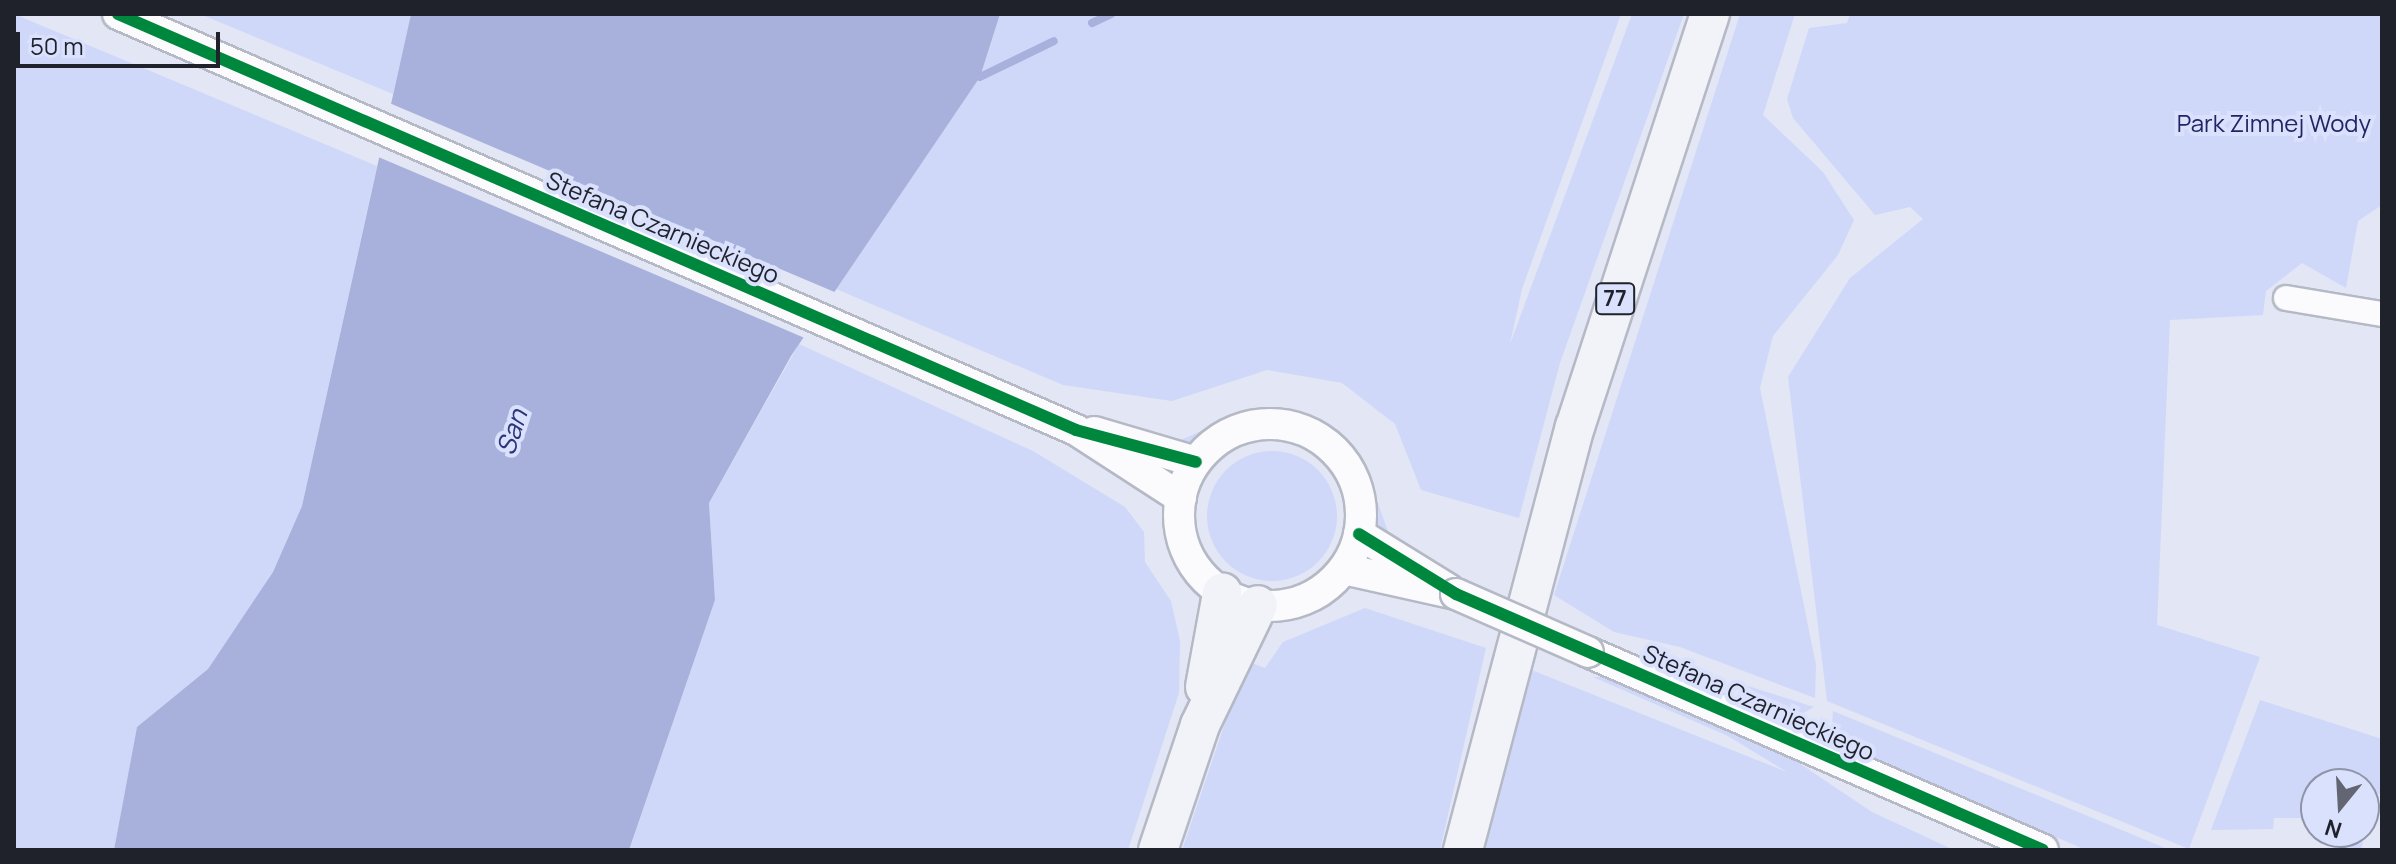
<!DOCTYPE html>
<html>
<head>
<meta charset="utf-8">
<style>
  body { margin:0 }
  #map { position:relative; width:2396px; height:864px; overflow:hidden; background:#e2e6f5; font-family:Manrope,sans-serif }
  div>[style] { position:absolute }
  [style*='--x'] { left:calc(var(--x)*1px); top:calc(var(--y)*1px); width:calc(var(--w)*1px); rotate:calc(var(--a)*1deg) }
  .green>* { inset:0; background:#d0d8f9 }
  .round { border-radius:50% }
  .water>* { inset:0; background:#a7b1dc }
  .pier>* { inset:0; background:#e2e6f5; transform-origin:0 0 }
  .stream>* { height:8px; margin:-4px; padding:0 4px; transform-origin:4px; border-radius:4px; background:#a7b1dc }
  .roads { filter:drop-shadow(2px 0 #b5b9c5) drop-shadow(-2px 0 #b5b9c5) drop-shadow(0 2px #b5b9c5) drop-shadow(0 -2px #b5b9c5) }
  .minor>* { height:24px; margin:-12px; padding:0 12px; transform-origin:12px; border-radius:12px; background:#fbfbfe }
  .tertiary>* { height:30px; margin:-15px; padding:0 15px; transform-origin:15px; border-radius:15px; background:#fbfbfe }
  .tertiary>.ring { margin:-15px; padding:0; box-sizing:content-box; background:none; border:30px solid #fbfbfe; border-radius:50% }
  .primary>* { height:38px; margin:-19px; padding:0 19px; transform-origin:19px; border-radius:19px; background:#f1f3f8 }
  .bridges { filter:drop-shadow(2px 0 #b5b9c5) drop-shadow(-2px 0 #b5b9c5) drop-shadow(0 2px #b5b9c5) drop-shadow(0 -2px #b5b9c5) }
  .tertiary-bridge>* { height:30px; margin:-15px; padding:0 15px; transform-origin:15px; border-radius:15px; background:#fbfbfe }
  .cycleway>* { height:12px; margin:-6px; padding:0 6px; transform-origin:6px; border-radius:6px; background:#00873e }
  span { translate:-50% -50%; white-space:nowrap; text-align:center; line-height:1.15; -webkit-text-stroke:8px #dae1fd; paint-order:stroke }
  .shield-label span { padding:2px 6px; background:#dae1fd; border:2px solid; border-radius:6px; -webkit-text-stroke-width:0 }
  .shield-label { font-size:22px; color:#1f212b; font-weight:700 }
  .park-label { font-size:24px; color:#212566 }
  .street-label { font-size:24px; color:#1f212b }
  .water-label { font-size:26px; color:#2d3477; font-style:italic }
  .frame { position:absolute; inset:0; border:16px solid #1f212b; pointer-events:none }
  .north { position:absolute; left:2300px; top:768px; width:80px; height:80px; box-sizing:border-box; background:#dae1fd; border:2px solid #8f94a9; border-radius:50%; rotate:198deg; font-size:22px; font-weight:700; line-height:32px; text-align:center; color:#1f212b }
  .north::after { content:''; display:block; margin:auto; width:28px; height:36px; background:#636672; clip-path:polygon(50% 0,100% 100%,50% 72%,0 100%) }
  .scale { position:absolute; left:16px; top:32px; width:204px; height:36px; box-sizing:border-box; border:4px solid #1f212b; border-top:0; padding-left:10px; font-size:24px; line-height:28px; white-space:nowrap; color:#1f212b; -webkit-text-stroke:6px #dae1fd; paint-order:stroke }
</style>
</head>
<body>
<div id="map">
  <div class="green">
    <div style="clip-path:polygon(14px 14px,377px 166px,302px 506px,273px 572px,208px 669px,137px 727px,114px 850px,14px 850px)"></div>
    <div style="clip-path:polygon(200px 14px,411px 14px,393px 94px)"></div>
    <div style="clip-path:polygon(1000px 14px,1621px 14px,1522px 289px,1510px 344px,1632px 14px,1684px 14px,1560px 363px,1519px 518px,1421px 490px,1395px 424px,1342px 383px,1267px 370px,1172px 401px,1063px 385px,836px 289px,980px 77px)"></div>
    <div style="clip-path:polygon(1740px 14px,1795px 14px,1763px 115px,1823px 172px,1854px 220px,1838px 255px,1773px 336px,1760px 388px,1816px 665px,1815px 698px,1680px 647px,1614px 632px,1554px 595px)"></div>
    <div style="clip-path:polygon(1850px 14px,2382px 14px,2382px 205px,2358px 221px,2346px 288px,2302px 263px,2266px 291px,2263px 315px,2170px 320px,2157px 625px,2260px 657px,2189px 849px,1827px 701px,1788px 377px,1850px 278px,1923px 219px,1910px 207px,1875px 215px,1793px 118px,1787px 99px,1809px 28px,1847px 23px)"></div>
    <div style="clip-path:polygon(799px 344px,1033px 451px,1125px 507px,1144px 532px,1145px 562px,1171px 601px,1180px 641px,1179px 693px,1128px 850px,629px 850px,715px 600px,709px 503px)"></div>
    <div style="clip-path:polygon(1281px 409px,1321px 420px,1362px 459px,1390px 537px,1375px 522px,1358px 461px,1317px 423px,1254px 414px,1191px 444px,1174px 443px,1244px 412px)"></div>
    <div class="round" style="left:1207px;top:451px;width:130px;height:130px"></div>
    <div style="clip-path:polygon(1365px 608px,1486px 648px,1440px 850px,1182px 850px,1246px 661px,1265px 668px,1283px 642px)"></div>
    <div style="clip-path:polygon(1509px 661px,1787px 772px,1728px 736px,1593px 677px,1605px 677px,1790px 757px,1872px 812px,1954px 850px,1473px 850px)"></div>
    <div style="clip-path:polygon(1745px 685px,1814px 707px,1793px 719px)"></div>
    <div style="clip-path:polygon(2260px 700px,2382px 739px,2382px 794px,2375px 794px,2361px 850px,2338px 845px,2341px 832px,2364px 832px,2364px 784px,2316px 784px,2316px 801px,2306px 800px,2302px 818px,2274px 818px,2273px 829px,2211px 830px)"></div>
    <div style="clip-path:polygon(1833px 711px,2170px 850px,2086px 850px,1842px 745px,1831px 738px)"></div>
  </div>
  <div class="water">
    <div style="clip-path:polygon(411px 14px,1000px 14px,980px 77px,791px 356px,709px 503px,715px 600px,629px 850px,114px 850px,137px 727px,208px 669px,273px 572px,302px 506px)"></div>
  </div>
  <div class="pier">
    <div style="left:387px;top:102px;width:490px;height:54px;rotate:23deg"></div>
  </div>
  <div class="stream">
    <div style="--x:1092;--y:23;--w:21;--a:-25"></div>
    <div style="--x:980;--y:77;--w:82;--a:-25.9"></div>
  </div>
  <div class="roads">
    <div class="minor">
      <div style="--x:2286;--y:298;--w:97;--a:9.5"></div>
    </div>
    <div class="tertiary">
      <div style="--x:118;--y:14;--w:1044;--a:23.47"></div>
      <div style="--x:1076;--y:430;--w:125;--a:32.9"></div>
      <div class="ring" style="left:1179px;top:424px;width:152px;height:152px"></div>
      <div style="--x:1094;--y:432;--w:106;--a:16.4"></div>
      <div style="--x:1359;--y:534;--w:105;--a:31.7"></div>
      <div style="--x:1344;--y:569;--w:115;--a:12.6"></div>
      <div style="--x:1588;--y:652;--w:496;--a:23.5"></div>
    </div>
    <div class="primary">
      <div style="--x:1205;--y:687;--w:96;--a:-79.7"></div>
      <div style="--x:1158;--y:850;--w:132;--a:-71.4"></div>
      <div style="--x:1200;--y:725;--w:133;--a:-64.2"></div>
      <div style="--x:1463;--y:850;--w:438;--a:-75.2"></div>
      <div style="--x:1575;--y:427;--w:435;--a:-71.9"></div>
    </div>
  </div>
  <div class="bridges">
    <div class="tertiary-bridge">
      <div style="--x:1456;--y:594;--w:144;--a:23.7"></div>
    </div>
  </div>
  <div class="cycleway">
    <div style="--x:118;--y:14;--w:1044;--a:23.47"></div>
    <div style="--x:1076;--y:430;--w:124;--a:14.9"></div>
    <div style="--x:1359;--y:534;--w:114;--a:31.7"></div>
    <div style="--x:1456;--y:594;--w:640;--a:23.56"></div>
  </div>
  <div class="shield-label">
    <span style="left:1615px;top:299px">77</span>
  </div>
  <div class="park-label">
    <span style="left:2274px;top:123px">Park Zimnej Wody</span>
  </div>
  <div class="street-label">
    <span style="left:663px;top:227px;rotate:23deg">Stefana Czarnieckiego</span>
    <span style="left:1759px;top:702px;rotate:24deg">Stefana Czarnieckiego</span>
  </div>
  <div class="water-label">
    <span style="left:512px;top:432px;rotate:-72deg">San</span>
  </div>
  <div class="frame"></div>
  <div class="north">N</div>
  <div class="scale">50 m</div>
</div>
</body>
</html>
